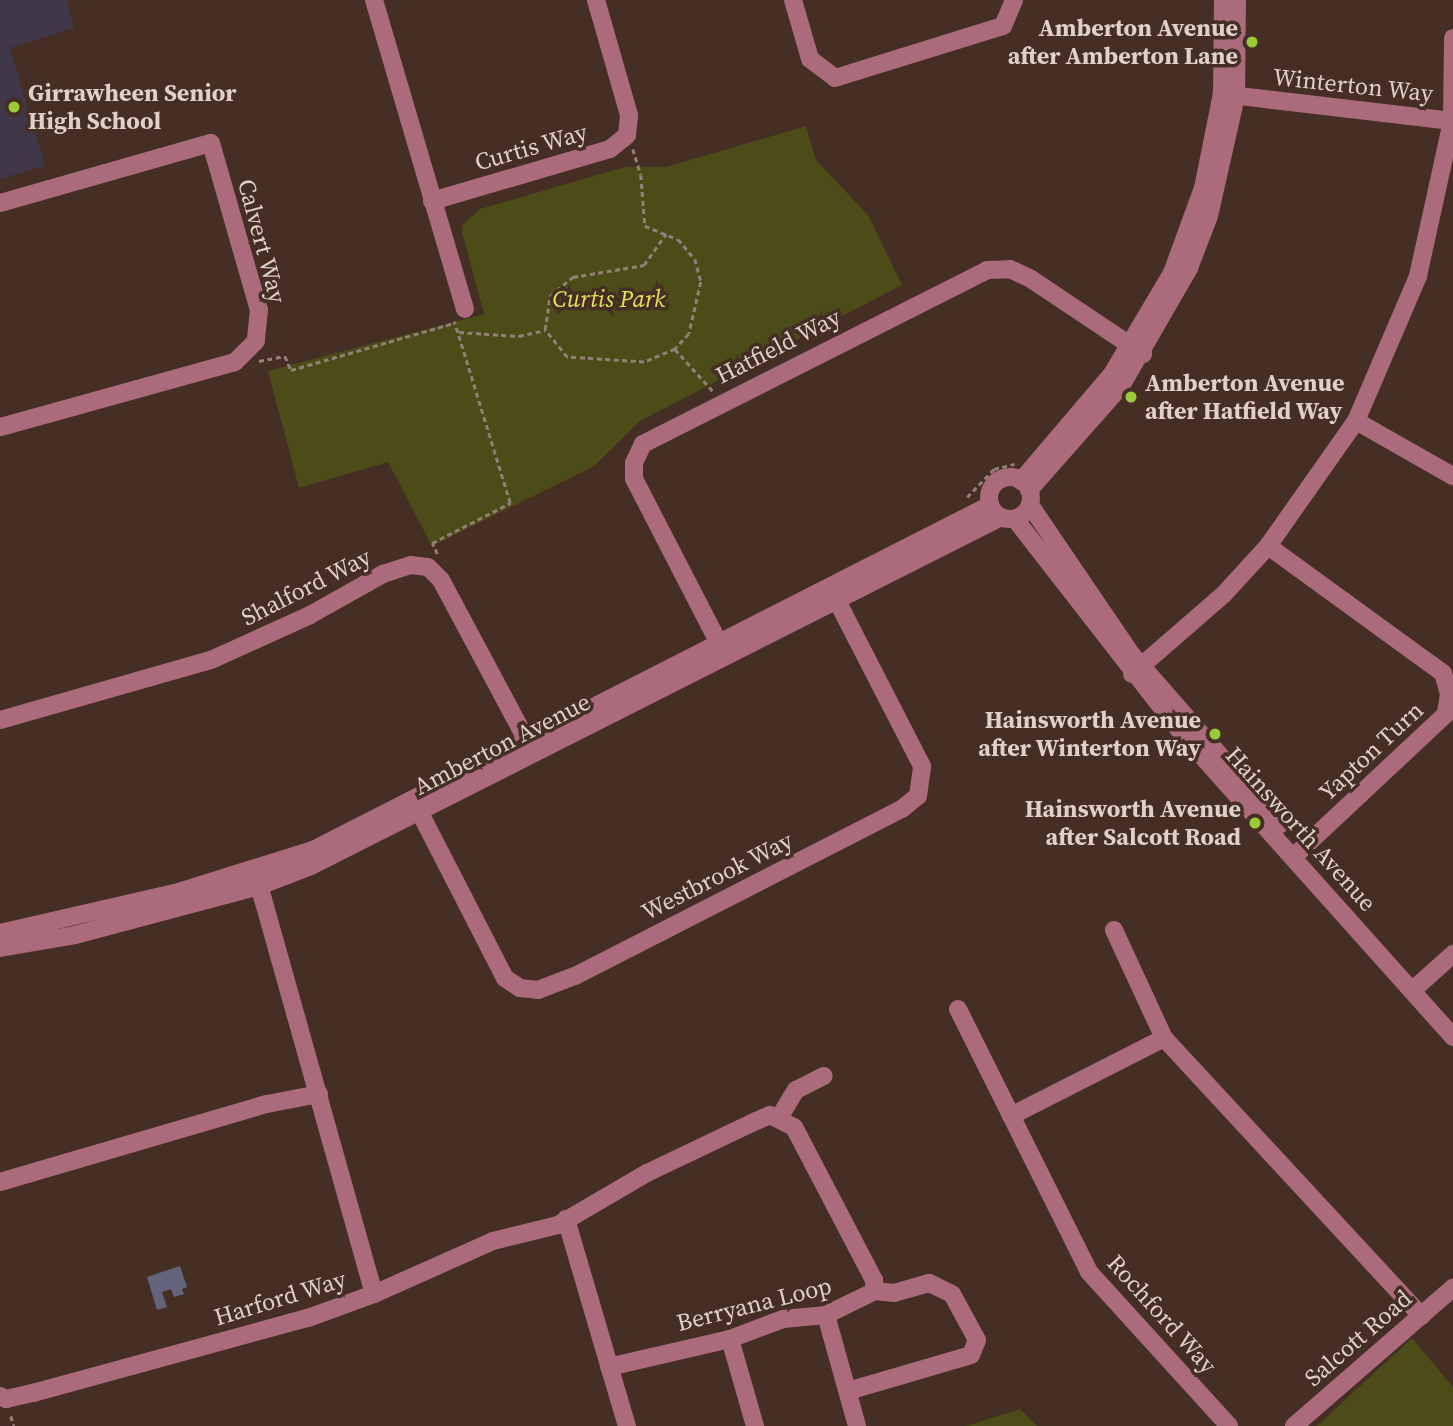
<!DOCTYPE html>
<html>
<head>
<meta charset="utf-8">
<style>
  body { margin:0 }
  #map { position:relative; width:1453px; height:1426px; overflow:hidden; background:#452e24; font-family:"Source Serif 4",serif }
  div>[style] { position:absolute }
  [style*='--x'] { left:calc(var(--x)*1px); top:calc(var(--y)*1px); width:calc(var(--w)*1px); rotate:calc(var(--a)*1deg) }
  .education>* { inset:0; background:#3f3849 }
  .green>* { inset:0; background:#4b4c18 }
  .building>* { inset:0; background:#63647c }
  .path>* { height:2.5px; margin-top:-1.25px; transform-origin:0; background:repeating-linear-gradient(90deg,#927f77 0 5px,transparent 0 8.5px) }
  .minor>* { height:18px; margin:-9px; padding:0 9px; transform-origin:9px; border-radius:9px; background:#ac6b7c }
  .minor>.ring { margin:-9px; padding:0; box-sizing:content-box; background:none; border:18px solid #ac6b7c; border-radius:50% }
  .dots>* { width:19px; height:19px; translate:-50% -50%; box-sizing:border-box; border:4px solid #452e24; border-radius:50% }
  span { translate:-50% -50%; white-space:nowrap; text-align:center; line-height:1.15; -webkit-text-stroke:7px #452e24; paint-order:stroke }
  .poi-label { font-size:24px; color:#dfd0ca; font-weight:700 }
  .right { translate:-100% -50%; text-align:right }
  .left { translate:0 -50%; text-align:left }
  .street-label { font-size:24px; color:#dfd0ca }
  .park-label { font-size:24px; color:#dfe256; font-style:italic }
</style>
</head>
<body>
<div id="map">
  <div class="education">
    <div style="clip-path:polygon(0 0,67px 0,74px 28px,10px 48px,45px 166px,0 179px)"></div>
  </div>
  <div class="green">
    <div style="clip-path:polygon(806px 126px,816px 160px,868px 215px,902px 285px,640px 421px,594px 466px,432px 546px,388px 462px,299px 488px,268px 371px,484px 314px,462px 232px,463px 224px,480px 209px,625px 167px,666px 167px)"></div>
    <div style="clip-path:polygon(1412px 1338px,1453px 1387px,1453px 1426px,1317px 1426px)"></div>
    <div style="clip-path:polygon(1020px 1409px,1037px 1426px,966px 1426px)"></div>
  </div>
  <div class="building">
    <div style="clip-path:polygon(180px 1266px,187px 1287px,182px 1289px,184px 1294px,174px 1297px,171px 1289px,162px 1292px,167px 1307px,157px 1310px,147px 1277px)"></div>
  </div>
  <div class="path">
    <div style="--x:633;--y:149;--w:27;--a:73"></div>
    <div style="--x:641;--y:175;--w:51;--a:85.5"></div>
    <div style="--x:645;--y:226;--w:35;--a:22"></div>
    <div style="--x:678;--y:239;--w:26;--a:50"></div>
    <div style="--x:695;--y:259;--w:24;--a:75"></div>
    <div style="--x:701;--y:282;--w:53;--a:103"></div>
    <div style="--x:689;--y:334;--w:21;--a:133"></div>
    <div style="--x:675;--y:349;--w:34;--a:157"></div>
    <div style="--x:644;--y:362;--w:77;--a:-176.3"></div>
    <div style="--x:567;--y:357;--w:35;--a:-129"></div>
    <div style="--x:545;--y:330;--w:34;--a:-82"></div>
    <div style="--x:550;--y:296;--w:30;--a:-40"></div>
    <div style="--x:573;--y:277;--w:72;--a:-9.6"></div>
    <div style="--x:644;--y:265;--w:38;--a:-55"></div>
    <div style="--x:459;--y:332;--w:60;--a:3.8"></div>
    <div style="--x:519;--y:336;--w:27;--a:-13"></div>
    <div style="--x:675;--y:349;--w:57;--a:47.9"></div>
    <div style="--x:259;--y:361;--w:26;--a:-11"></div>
    <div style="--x:285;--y:356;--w:15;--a:67"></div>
    <div style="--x:291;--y:370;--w:170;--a:-16.1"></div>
    <div style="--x:967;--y:497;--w:39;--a:-46"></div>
    <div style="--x:994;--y:469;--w:21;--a:-14"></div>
    <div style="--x:437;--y:554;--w:12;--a:-114"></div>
    <div style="--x:432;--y:543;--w:88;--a:-27.1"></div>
    <div style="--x:510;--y:503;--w:190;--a:-107.1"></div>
    <div style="--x:11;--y:1416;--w:10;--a:73"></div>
  </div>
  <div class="minor">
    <div style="--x:374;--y:0;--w:322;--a:73.6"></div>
    <div style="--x:793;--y:0;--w:61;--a:73.9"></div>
    <div style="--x:810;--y:59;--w:31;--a:37"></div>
    <div style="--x:835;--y:78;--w:176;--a:-17.2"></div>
    <div style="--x:1003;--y:26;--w:28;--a:-67"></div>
    <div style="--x:1452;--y:121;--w:83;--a:-89.3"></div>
    <div style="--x:432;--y:201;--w:185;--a:-16.3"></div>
    <div style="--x:610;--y:149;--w:22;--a:-39"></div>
    <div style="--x:627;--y:135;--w:20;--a:-84"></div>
    <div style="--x:629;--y:115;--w:120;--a:-106"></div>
    <div style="--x:0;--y:203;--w:219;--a:-15.9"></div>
    <div style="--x:211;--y:143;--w:174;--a:74"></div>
    <div style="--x:259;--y:310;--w:31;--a:96"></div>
    <div style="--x:256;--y:341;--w:30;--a:135"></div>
    <div style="--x:235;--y:362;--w:244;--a:164.5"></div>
    <div style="--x:1356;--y:421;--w:112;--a:29.6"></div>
    <div class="ring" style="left:989px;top:477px;width:24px;height:24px"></div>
    <div style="--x:1021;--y:481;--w:140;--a:-49.6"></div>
    <div style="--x:1112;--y:374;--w:117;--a:-59.3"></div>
    <div style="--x:1172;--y:273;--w:90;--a:-70"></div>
    <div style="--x:1203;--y:188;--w:96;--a:-78.6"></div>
    <div style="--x:1222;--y:94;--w:94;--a:-89.4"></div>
    <div style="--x:1029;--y:490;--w:139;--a:-48.5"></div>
    <div style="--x:1121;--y:386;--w:136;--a:-60"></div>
    <div style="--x:1189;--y:268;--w:56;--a:-69"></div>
    <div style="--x:1209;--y:216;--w:123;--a:-77.3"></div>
    <div style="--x:1236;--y:96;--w:96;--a:-89.4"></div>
    <div style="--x:1030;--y:505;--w:181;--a:55.8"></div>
    <div style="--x:1132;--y:655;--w:225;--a:48.8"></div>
    <div style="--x:1015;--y:519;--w:275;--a:52.1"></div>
    <div style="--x:1184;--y:736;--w:404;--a:48.2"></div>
    <div style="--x:1268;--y:546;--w:216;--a:36"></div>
    <div style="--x:1443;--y:673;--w:22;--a:74"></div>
    <div style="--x:1449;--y:694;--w:20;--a:99"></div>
    <div style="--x:1446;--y:714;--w:208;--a:136.9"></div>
    <div style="--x:725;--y:655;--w:198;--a:-117.3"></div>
    <div style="--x:634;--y:479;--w:16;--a:-90"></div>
    <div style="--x:634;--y:463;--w:21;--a:-65"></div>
    <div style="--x:643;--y:444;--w:386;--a:-26.8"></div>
    <div style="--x:987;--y:270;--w:23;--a:-2"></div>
    <div style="--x:1010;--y:269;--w:23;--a:25"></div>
    <div style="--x:1031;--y:279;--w:135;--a:33.8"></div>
    <div style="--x:1132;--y:674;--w:122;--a:-41"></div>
    <div style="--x:1224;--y:594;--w:65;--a:-47.5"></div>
    <div style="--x:1268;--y:546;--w:153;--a:-54.9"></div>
    <div style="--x:1356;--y:421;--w:158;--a:-66.8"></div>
    <div style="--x:1418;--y:276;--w:159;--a:-77.6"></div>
    <div style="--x:1452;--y:121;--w:232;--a:-173.3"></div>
    <div style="--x:0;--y:720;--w:219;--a:-15.9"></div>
    <div style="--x:211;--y:660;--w:109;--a:-24.4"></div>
    <div style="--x:310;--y:615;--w:84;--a:-29.3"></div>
    <div style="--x:383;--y:574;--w:29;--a:-18"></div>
    <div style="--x:411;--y:565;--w:17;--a:7"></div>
    <div style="--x:428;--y:567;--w:18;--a:45"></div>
    <div style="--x:441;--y:580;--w:195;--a:61.9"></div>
    <div style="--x:416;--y:805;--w:195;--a:62.8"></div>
    <div style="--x:505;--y:978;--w:18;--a:34"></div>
    <div style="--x:520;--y:988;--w:18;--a:6"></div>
    <div style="--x:538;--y:990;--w:40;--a:-21"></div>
    <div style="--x:575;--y:976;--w:369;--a:-27.1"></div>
    <div style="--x:903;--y:808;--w:19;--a:-39"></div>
    <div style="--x:918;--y:796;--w:30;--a:-82"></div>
    <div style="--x:922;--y:766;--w:197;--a:-117.2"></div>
    <div style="--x:1114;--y:930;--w:119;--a:65.2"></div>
    <div style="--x:1164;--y:1038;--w:379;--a:47.2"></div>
    <div style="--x:0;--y:933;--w:180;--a:-12.9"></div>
    <div style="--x:175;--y:893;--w:145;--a:-17.3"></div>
    <div style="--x:313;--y:850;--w:760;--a:-27"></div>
    <div style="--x:0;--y:948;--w:76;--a:-9.8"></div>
    <div style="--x:75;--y:935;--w:190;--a:-14.9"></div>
    <div style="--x:259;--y:886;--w:56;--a:-21"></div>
    <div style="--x:311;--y:866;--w:773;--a:-26.83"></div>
    <div style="--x:1413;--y:990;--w:54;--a:-42"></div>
    <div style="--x:958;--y:1009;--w:294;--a:63.5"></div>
    <div style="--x:1089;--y:1272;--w:208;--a:47.7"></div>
    <div style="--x:1011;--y:1116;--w:172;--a:-27"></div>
    <div style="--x:779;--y:1118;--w:33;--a:-59"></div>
    <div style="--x:796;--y:1090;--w:31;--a:-27"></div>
    <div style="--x:0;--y:1182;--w:278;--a:-16.3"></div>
    <div style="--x:267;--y:1104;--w:53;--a:-10.9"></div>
    <div style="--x:566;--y:1219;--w:216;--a:73.6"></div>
    <div style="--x:374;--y:1294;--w:130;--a:-24"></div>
    <div style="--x:493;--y:1241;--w:67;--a:-13.8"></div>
    <div style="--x:558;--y:1225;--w:103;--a:-30.3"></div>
    <div style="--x:647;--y:1173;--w:121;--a:-25.5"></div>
    <div style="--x:756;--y:1121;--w:15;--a:-23"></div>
    <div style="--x:770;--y:1115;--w:27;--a:27"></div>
    <div style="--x:794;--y:1127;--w:173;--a:62.4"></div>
    <div style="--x:874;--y:1280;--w:11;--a:85"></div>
    <div style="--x:875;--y:1291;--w:55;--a:153.9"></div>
    <div style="--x:826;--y:1315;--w:43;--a:174.7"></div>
    <div style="--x:783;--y:1319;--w:57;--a:159.3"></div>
    <div style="--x:730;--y:1339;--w:124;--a:167"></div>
    <div style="--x:826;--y:1315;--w:115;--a:74.4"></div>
    <div style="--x:730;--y:1339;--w:91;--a:74"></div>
    <div style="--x:848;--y:1391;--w:128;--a:-16.3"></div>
    <div style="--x:971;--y:1355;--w:16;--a:-68"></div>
    <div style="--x:977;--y:1340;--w:52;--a:-118.5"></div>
    <div style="--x:952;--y:1294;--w:25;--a:-154"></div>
    <div style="--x:929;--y:1283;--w:36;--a:164"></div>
    <div style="--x:894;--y:1293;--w:19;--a:-174"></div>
    <div style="--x:0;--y:1396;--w:7;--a:27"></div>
    <div style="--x:6;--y:1399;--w:28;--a:-13"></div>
    <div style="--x:33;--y:1393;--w:285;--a:-15.3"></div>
    <div style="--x:308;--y:1318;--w:70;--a:-20"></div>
    <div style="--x:374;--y:1294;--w:436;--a:-105.7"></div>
    <div style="--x:1294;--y:1426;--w:211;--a:-41"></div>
  </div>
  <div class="dots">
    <div style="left:1252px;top:42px;background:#98cb37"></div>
    <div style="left:14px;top:107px;background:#98cb37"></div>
    <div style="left:1131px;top:397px;background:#98cb37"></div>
    <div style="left:1215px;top:734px;background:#98cb37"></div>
    <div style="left:1255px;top:823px;background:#98cb37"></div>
  </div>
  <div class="poi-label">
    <span class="right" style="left:1238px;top:42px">Amberton Avenue<br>after Amberton Lane</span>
    <span class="left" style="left:28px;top:107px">Girrawheen Senior<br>High School</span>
    <span class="left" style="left:1145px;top:397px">Amberton Avenue<br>after Hatfield Way</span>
    <span class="right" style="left:1201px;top:734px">Hainsworth Avenue<br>after Winterton Way</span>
    <span class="right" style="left:1241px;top:823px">Hainsworth Avenue<br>after Salcott Road</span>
  </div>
  <div class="street-label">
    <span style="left:1353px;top:85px;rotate:6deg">Winterton Way</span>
    <span style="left:531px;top:147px;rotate:-16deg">Curtis Way</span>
    <span style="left:262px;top:241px;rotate:75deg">Calvert Way</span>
    <span style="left:778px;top:346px;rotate:-27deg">Hatfield Way</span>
    <span style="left:306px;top:587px;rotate:-27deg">Shalford Way</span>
    <span style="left:502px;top:744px;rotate:-27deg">Amberton Avenue</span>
    <span style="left:1371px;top:751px;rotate:-43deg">Yapton Turn</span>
    <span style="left:1301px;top:829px;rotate:48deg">Hainsworth Avenue</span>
    <span style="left:717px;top:876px;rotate:-27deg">Westbrook Way</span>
    <span style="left:280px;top:1298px;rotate:-17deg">Harford Way</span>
    <span style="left:754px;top:1304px;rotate:-14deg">Berryana Loop</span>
    <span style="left:1162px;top:1314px;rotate:48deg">Rochford Way</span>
    <span style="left:1358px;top:1338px;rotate:-41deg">Salcott Road</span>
  </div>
  <div class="park-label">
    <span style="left:609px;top:299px">Curtis Park</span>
  </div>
</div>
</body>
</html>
